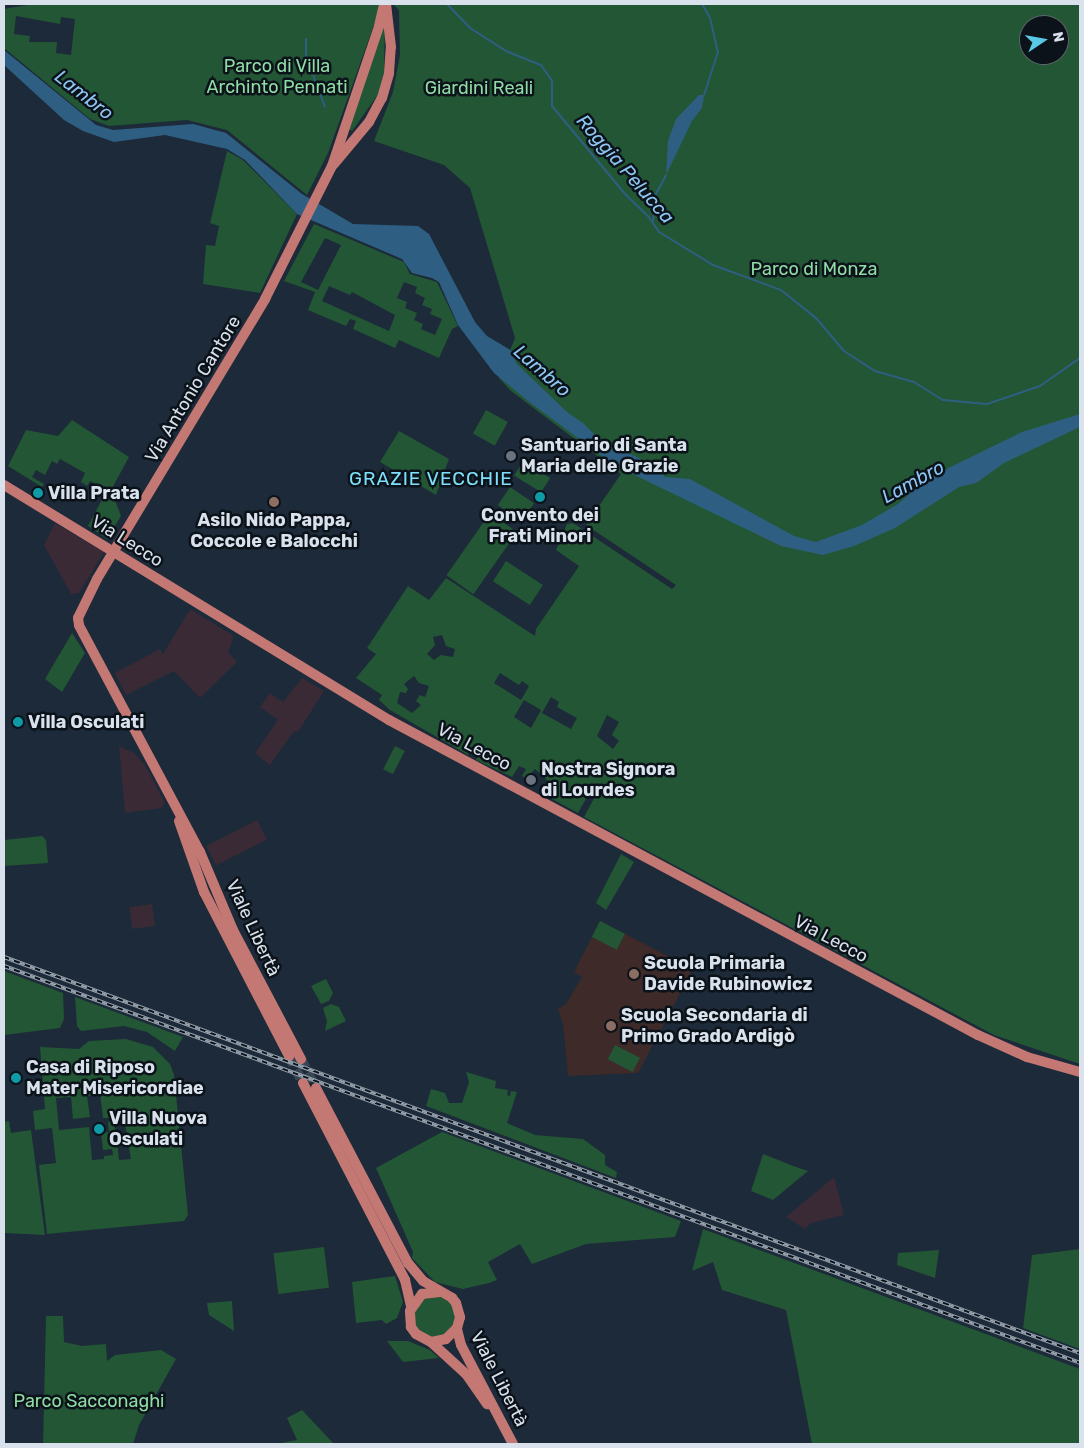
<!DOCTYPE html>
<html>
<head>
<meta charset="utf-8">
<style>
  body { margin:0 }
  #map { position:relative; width:1084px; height:1448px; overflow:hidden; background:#1c2a39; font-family:Rubik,sans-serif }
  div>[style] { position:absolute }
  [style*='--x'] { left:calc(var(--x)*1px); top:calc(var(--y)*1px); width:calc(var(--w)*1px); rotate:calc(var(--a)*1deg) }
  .commercial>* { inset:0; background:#3a2a36; transform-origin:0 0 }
  .education>* { inset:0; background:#3e2a29 }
  .green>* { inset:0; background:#235634; transform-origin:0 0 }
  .round { border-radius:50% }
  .water>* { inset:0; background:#2e5f83 }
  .stream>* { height:2px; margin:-1px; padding:0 1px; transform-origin:1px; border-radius:1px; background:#2e5f83 }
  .secondary-tunnel>* { height:10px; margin-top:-5px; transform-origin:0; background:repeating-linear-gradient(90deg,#384654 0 10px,transparent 0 15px) }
  .secondary>* { height:10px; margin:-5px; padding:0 5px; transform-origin:5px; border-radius:5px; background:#c47873 }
  .rail>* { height:4px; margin-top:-2px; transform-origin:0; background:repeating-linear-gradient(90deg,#0c1219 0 5.5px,#96a1ad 0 11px); box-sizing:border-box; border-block:1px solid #96a1ad }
  .dots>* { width:14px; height:14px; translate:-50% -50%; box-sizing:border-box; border:2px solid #0c1219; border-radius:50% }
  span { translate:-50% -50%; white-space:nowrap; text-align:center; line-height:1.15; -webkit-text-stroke:5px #0c1219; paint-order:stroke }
  .park-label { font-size:18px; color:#8fdca4 }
  .street-label { font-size:18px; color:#d9e2ec }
  .poi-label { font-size:18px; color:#d9e2ec; font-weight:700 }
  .left { translate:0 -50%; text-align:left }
  .water-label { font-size:19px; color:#8dc6f3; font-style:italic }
  .neighbourhood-label { font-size:19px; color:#7de0fa; letter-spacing:1px }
  .frame { position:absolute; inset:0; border:5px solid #d9e2ec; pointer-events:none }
  .north { position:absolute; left:1019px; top:15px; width:50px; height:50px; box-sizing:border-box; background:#0c1219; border:1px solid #5e656d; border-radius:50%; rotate:78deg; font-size:14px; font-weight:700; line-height:20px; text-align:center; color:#d9e2ec }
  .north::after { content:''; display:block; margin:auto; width:18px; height:22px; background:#59c8e4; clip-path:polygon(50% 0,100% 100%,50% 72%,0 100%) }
</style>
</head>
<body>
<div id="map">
  <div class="commercial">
    <div style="clip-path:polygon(55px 523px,104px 552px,79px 593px,71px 594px,44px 545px)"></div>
    <div style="clip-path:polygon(190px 609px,234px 636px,228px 652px,237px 662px,200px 698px,174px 671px,126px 695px,115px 673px,160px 649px,163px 654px)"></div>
    <div style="clip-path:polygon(302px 678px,324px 691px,298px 732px,294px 731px,270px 765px,255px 753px,278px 720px,260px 707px,270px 693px,283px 702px)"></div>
    <div style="clip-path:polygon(119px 746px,134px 753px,145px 765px,165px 803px,161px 808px,125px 813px)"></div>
    <div style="left:257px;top:820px;width:22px;height:57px;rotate:63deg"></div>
    <div style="left:152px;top:904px;width:22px;height:23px;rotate:82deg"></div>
    <div style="clip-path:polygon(834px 1177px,844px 1215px,811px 1223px,805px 1229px,786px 1217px)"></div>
  </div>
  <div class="education">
    <div style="clip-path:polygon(600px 921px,693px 969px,638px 1073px,568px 1076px,563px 1024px,558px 1009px,566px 1004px,582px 977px,574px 972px)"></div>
  </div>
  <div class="green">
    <div style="clip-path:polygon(evenodd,33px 4px,378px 4px,379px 11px,328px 153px,307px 195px,227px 130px,187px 120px,109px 126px,90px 119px,4px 48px,4px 9px,33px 4px,16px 16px,60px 24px,61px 17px,75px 19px,71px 55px,56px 53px,57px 42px,29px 42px,30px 36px,14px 34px,16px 16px)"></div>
    <div style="clip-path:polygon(evenodd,393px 4px,1080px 4px,1080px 1064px,994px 1035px,584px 817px,597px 793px,591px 790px,578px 813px,552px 799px,555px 793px,543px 788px,547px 780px,535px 769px,526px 778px,522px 776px,526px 769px,519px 766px,512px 777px,476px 760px,481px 750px,473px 746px,468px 755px,390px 710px,379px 700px,382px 695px,356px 678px,376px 654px,367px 648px,408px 586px,429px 600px,446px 578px,535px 636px,536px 629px,579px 566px,556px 550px,567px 524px,573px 523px,672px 589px,676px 585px,586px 525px,621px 474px,511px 391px,499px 378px,515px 338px,470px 188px,444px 165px,374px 141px,393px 92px,400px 55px,399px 10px,393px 4px,1029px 25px,1059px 25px,1059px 55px,1029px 55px,1029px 25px,393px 4px,442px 635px,446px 646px,455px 649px,453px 657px,441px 655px,434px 660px,427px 654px,435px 645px,433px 637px,442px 635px,393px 4px,500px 673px,519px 685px,522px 681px,529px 686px,521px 700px,494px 683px,500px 673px,393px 4px,414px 676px,419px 683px,429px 686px,425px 697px,420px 695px,416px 701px,421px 705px,412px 713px,397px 703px,400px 692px,406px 693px,408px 689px,404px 684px,414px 676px,393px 4px,551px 697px,559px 702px,557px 707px,577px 718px,571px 729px,542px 713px,551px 697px,393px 4px,524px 700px,541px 710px,531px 728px,514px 717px,524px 700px,393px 4px,607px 715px,619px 722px,612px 735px,619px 741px,613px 749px,597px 736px,607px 715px)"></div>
    <div style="clip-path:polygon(385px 14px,384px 74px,379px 93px,352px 131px,349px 129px)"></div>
    <div style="clip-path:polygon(227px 151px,243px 160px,297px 214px,260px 293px,203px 284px,206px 245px,215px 246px,219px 226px,210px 223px)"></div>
    <div style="clip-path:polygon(evenodd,314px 224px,404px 262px,410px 274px,437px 282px,458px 326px,452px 329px,439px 358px,399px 340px,395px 348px,353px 329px,356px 321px,350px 319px,346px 326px,308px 310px,315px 292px,284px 281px,314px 224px,325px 238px,341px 245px,318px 290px,301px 282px,325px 238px,314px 224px,404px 282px,417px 287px,415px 293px,425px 298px,422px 305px,432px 309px,430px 314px,442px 319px,435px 335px,421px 329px,423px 324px,414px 320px,417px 313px,405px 308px,407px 302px,397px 298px,404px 282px,314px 224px,329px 286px,350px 295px,352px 292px,395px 315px,389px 331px,322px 301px,329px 286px)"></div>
    <div style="left:486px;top:410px;width:25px;height:27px;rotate:29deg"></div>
    <div style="clip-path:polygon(72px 420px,129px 457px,111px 490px,121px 516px,107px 539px,88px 526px,107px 490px,90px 481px,87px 486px,81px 482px,85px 473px,60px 459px,57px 464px,52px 461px,45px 475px,36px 470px,32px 477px,44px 484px,42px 487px,8px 466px,26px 430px,58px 436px)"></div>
    <div style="clip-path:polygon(399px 431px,449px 459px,436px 495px,380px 462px)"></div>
    <div style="left:523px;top:461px;width:32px;height:17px;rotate:32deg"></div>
    <div style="left:510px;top:487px;width:29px;height:22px;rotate:34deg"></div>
    <div style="left:490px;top:513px;width:33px;height:76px;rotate:35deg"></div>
    <div style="left:506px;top:561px;width:44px;height:24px;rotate:33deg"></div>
    <div style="clip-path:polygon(72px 633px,85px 653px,62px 692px,45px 679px)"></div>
    <div style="left:395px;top:746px;width:11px;height:26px;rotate:27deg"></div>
    <div style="clip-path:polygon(42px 836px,46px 840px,48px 863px,4px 866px,4px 840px)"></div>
    <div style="clip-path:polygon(621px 854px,634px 862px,606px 910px,596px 903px)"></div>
    <div style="left:600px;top:921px;width:28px;height:18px;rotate:27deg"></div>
    <div style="clip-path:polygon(4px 971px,63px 993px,64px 1019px,60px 1028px,4px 1035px)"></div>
    <div style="clip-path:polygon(326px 979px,333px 993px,329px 1001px,321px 1004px,311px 986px)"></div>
    <div style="clip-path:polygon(75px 997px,183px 1037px,175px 1051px,147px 1032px,124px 1026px,81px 1031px,77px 1026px)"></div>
    <div style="clip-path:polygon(331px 1004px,339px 1007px,346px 1021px,325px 1031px,327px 1021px,323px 1008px)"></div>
    <div style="clip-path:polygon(evenodd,126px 1039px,153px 1047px,170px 1064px,174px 1075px,188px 1215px,184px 1221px,47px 1234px,39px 1165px,56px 1163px,52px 1128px,35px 1130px,33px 1111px,45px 1109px,40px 1047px,79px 1049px,89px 1041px,126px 1039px,100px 1094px,103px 1118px,124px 1118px,131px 1159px,119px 1160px,115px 1121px,108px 1122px,109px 1132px,101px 1133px,103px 1150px,112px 1149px,113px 1155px,104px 1156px,104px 1159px,92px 1160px,89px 1127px,59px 1130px,56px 1098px,71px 1097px,73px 1119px,90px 1117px,87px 1096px,100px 1094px)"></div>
    <div style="left:615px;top:1045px;width:28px;height:16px;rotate:27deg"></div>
    <div style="clip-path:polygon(466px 1072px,496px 1081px,495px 1088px,508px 1090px,507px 1095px,510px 1096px,511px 1091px,517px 1092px,507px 1123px,535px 1135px,583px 1139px,605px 1155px,605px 1165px,617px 1172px,616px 1178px,426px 1106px,431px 1089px,445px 1093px,449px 1103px,462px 1103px,469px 1082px)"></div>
    <div style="clip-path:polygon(9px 1121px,11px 1133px,31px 1130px,45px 1235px,4px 1233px,4px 1122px)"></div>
    <div style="clip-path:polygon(442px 1132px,681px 1221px,675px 1237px,586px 1244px,532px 1264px,520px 1244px,488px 1262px,497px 1280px,489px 1283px,463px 1289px,435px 1282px,412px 1258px,413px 1252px,376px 1168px)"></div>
    <div style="clip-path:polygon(763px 1154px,796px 1167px,808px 1171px,773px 1200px,751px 1191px)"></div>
    <div style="clip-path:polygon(703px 1229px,1080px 1369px,1080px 1444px,812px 1444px,786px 1310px,722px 1290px,713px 1262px,692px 1271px)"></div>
    <div style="left:324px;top:1247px;width:41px;height:51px;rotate:83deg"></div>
    <div style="clip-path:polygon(1080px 1249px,1080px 1349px,1023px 1328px,1032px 1255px)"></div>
    <div style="clip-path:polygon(939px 1250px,935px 1278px,897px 1265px,898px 1253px)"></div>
    <div style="clip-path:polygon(395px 1276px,403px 1302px,397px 1318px,386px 1324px,382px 1320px,356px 1323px,352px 1282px)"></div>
    <div class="round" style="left:413px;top:1295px;width:42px;height:42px"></div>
    <div style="clip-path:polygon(232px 1301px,234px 1331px,209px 1315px,207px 1303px)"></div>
    <div style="clip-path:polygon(46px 1316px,63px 1316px,64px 1342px,82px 1346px,106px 1344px,107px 1361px,115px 1355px,161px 1350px,176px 1359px,139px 1425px,133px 1444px,43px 1444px)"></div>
    <div style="clip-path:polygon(387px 1341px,408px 1341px,430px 1350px,439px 1358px,403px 1362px)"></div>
    <div style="clip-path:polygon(302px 1410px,334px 1444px,275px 1444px,297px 1440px,287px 1418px)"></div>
  </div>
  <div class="water">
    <div style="clip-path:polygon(4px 50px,96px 125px,113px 130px,193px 124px,226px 133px,302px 194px,353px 224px,418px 226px,429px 234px,475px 322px,487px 336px,512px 351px,516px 363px,567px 412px,583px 423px,600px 440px,643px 460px,647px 467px,659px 469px,665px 477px,690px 479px,794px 536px,816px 542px,862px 525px,898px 504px,928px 478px,1022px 432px,1080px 414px,1080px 427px,1004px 463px,976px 483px,959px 487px,895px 528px,854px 546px,823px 555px,781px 546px,614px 465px,528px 401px,494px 373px,458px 325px,439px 282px,432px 278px,412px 273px,402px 259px,297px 214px,245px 160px,227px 149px,165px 135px,114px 142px,83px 131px,64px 120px,4px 65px)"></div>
    <div style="clip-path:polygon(699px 95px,704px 95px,702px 108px,692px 121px,666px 175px,668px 141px,676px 119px)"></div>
  </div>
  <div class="stream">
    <div style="--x:447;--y:4;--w:33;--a:46"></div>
    <div style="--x:470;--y:28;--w:43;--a:32.6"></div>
    <div style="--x:506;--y:51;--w:38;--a:22"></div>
    <div style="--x:541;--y:65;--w:19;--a:55"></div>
    <div style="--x:552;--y:81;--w:25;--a:90"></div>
    <div style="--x:552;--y:106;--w:116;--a:50.3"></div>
    <div style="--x:626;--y:195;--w:30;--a:44"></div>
    <div style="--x:648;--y:216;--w:19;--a:55"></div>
    <div style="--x:659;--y:232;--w:63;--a:31.4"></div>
    <div style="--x:713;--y:265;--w:72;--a:20.2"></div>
    <div style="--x:781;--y:290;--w:45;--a:38.7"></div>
    <div style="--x:816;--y:318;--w:43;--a:49.7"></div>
    <div style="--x:844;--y:351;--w:37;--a:33"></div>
    <div style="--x:875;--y:371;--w:41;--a:15.8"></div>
    <div style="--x:914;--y:382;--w:34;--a:32"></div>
    <div style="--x:943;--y:400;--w:44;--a:5.2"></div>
    <div style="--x:987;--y:404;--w:56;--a:-18.8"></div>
    <div style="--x:1040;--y:386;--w:49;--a:-35"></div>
    <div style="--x:702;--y:4;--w:16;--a:60"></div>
    <div style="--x:710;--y:18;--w:35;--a:77"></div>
    <div style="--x:718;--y:52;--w:45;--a:108"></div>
    <div style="--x:306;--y:39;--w:17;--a:90"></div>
    <div style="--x:306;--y:56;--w:54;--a:69.6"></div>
    <div style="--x:653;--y:221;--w:27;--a:-84"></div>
    <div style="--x:656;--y:194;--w:21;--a:-62"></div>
  </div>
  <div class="secondary-tunnel">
    <div style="--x:289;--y:1056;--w:30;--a:63"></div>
    <div style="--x:301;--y:1059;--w:33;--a:63"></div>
  </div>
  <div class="secondary">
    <div style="--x:334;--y:164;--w:55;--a:-50.2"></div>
    <div style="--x:369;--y:122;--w:27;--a:-62"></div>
    <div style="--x:382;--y:98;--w:26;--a:-74"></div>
    <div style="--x:389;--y:73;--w:26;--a:-86"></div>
    <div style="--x:391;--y:47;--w:43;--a:-96.6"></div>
    <div style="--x:4;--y:485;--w:451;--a:31.4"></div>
    <div style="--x:389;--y:720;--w:668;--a:28.14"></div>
    <div style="--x:978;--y:1035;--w:54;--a:24.2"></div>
    <div style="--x:1027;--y:1057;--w:55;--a:15.8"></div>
    <div style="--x:179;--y:821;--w:75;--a:70.6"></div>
    <div style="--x:204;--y:892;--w:185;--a:62.6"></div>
    <div style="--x:301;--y:1059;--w:146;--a:-117.8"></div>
    <div style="--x:233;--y:930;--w:85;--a:-112.9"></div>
    <div style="--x:200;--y:852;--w:257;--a:-118.1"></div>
    <div style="--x:79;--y:625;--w:7;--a:-98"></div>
    <div style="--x:78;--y:618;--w:43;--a:-64"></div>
    <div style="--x:97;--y:579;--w:327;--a:-59"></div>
    <div style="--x:265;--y:299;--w:149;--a:-63.3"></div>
    <div style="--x:332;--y:166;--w:148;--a:-71.4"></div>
    <div style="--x:379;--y:26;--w:23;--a:-77"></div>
    <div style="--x:303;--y:1083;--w:222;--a:62.6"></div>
    <div style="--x:405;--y:1280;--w:27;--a:77"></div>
    <div style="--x:316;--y:1088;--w:198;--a:62.3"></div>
    <div style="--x:408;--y:1263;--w:23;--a:50"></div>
    <div style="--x:423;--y:1281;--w:34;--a:30"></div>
    <div style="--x:452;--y:1298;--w:6;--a:51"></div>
    <div style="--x:456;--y:1303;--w:15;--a:74"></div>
    <div style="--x:460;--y:1317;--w:11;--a:105"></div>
    <div style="--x:457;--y:1328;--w:16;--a:135"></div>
    <div style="--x:446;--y:1339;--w:15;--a:169"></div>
    <div style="--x:431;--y:1342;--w:17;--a:-152"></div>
    <div style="--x:416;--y:1334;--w:9;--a:-126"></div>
    <div style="--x:411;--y:1327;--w:16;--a:-94"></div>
    <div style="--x:410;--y:1311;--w:21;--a:-55"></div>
    <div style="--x:422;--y:1294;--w:18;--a:-6"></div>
    <div style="--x:457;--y:1329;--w:16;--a:76"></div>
    <div style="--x:461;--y:1345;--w:112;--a:62.3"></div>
    <div style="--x:431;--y:1342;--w:47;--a:42.4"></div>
    <div style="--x:466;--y:1374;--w:37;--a:55"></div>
  </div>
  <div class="rail">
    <div style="--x:4;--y:957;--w:1147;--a:20.21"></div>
    <div style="--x:4;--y:966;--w:1147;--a:20.25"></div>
  </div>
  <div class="dots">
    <div style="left:511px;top:456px;background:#6b7280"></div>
    <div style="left:38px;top:493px;background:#0f9aa8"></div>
    <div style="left:540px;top:497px;background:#0f9aa8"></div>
    <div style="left:274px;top:502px;background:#8d6e63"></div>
    <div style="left:18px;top:722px;background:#0f9aa8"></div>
    <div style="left:531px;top:780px;background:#6b7280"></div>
    <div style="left:634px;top:974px;background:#8d6e63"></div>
    <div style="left:611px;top:1026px;background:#8d6e63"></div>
    <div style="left:16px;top:1078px;background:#0f9aa8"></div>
    <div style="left:99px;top:1129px;background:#0f9aa8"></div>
  </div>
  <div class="park-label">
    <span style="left:277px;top:77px">Parco di Villa<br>Archinto Pennati</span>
    <span style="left:479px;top:88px">Giardini Reali</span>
    <span style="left:814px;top:269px">Parco di Monza</span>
    <span style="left:89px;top:1401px">Parco Sacconaghi</span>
  </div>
  <div class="street-label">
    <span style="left:193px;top:389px;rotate:-59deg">Via Antonio Cantore</span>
    <span style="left:127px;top:541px;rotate:32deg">Via Lecco</span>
    <span style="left:474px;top:747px;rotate:28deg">Via Lecco</span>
    <span style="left:253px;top:928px;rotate:65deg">Viale Libertà</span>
    <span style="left:831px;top:939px;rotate:28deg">Via Lecco</span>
    <span style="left:499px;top:1379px;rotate:63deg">Viale Libertà</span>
  </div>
  <div class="poi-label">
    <span class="left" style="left:521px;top:456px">Santuario di Santa<br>Maria delle Grazie</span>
    <span class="left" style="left:48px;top:493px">Villa Prata</span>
    <span style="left:540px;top:526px">Convento dei<br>Frati Minori</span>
    <span style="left:274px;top:531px">Asilo Nido Pappa,<br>Coccole e Balocchi</span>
    <span class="left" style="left:28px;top:722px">Villa Osculati</span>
    <span class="left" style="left:541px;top:780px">Nostra Signora<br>di Lourdes</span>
    <span class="left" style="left:644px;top:974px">Scuola Primaria<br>Davide Rubinowicz</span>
    <span class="left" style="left:621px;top:1026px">Scuola Secondaria di<br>Primo Grado Ardigò</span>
    <span class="left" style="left:26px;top:1078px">Casa di Riposo<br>Mater Misericordiae</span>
    <span class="left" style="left:109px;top:1129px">Villa Nuova<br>Osculati</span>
  </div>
  <div class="water-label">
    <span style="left:84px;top:95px;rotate:38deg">Lambro</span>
    <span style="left:625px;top:169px;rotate:49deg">Roggia Pelucca</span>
    <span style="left:542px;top:371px;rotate:41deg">Lambro</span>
    <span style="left:913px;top:482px;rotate:-29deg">Lambro</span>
  </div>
  <div class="neighbourhood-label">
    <span style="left:431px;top:479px">GRAZIE VECCHIE</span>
  </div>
  <div class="frame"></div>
  <div class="north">N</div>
</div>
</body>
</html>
